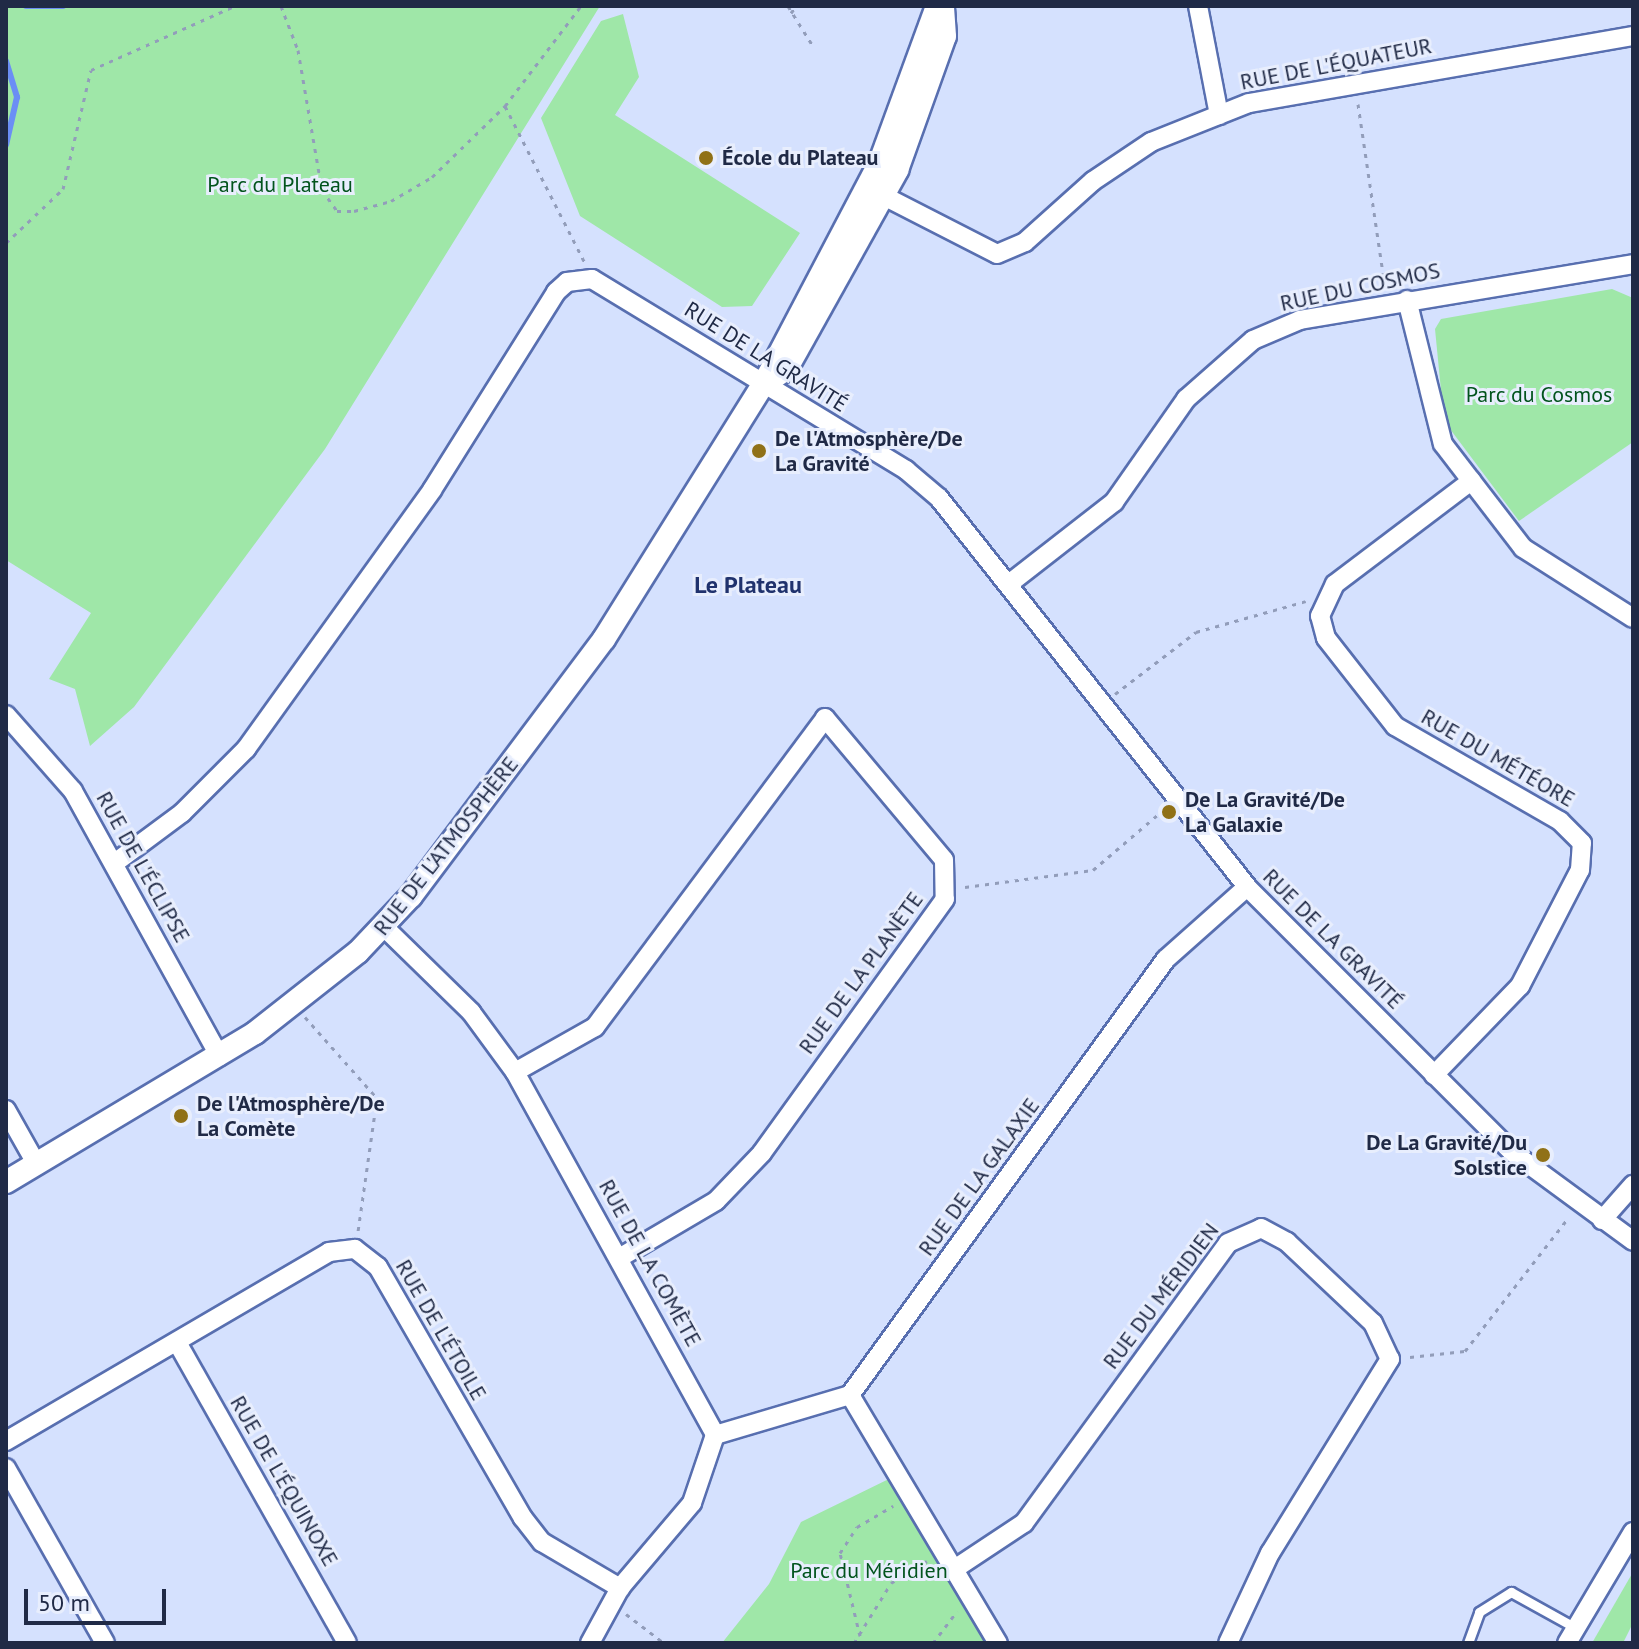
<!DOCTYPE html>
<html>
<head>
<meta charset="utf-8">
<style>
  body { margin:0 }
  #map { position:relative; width:1639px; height:1649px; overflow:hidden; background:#d5e1fe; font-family:"PT Sans",sans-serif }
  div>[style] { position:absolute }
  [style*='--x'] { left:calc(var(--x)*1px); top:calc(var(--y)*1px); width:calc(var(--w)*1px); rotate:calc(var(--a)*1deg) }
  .green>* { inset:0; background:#9fe7a8 }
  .stream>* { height:6px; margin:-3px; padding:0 3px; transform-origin:3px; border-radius:3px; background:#6b8ef5 }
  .path>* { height:3px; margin-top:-1.5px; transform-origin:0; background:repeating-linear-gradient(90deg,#929dba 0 4px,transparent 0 10px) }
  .roads { filter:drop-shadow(2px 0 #586fb0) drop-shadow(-2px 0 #586fb0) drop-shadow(0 2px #586fb0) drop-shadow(0 -2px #586fb0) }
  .service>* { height:9px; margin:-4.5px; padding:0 4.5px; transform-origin:4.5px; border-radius:4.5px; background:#fff }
  .minor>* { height:18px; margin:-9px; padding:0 9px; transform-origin:9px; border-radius:9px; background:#fff }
  .tertiary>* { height:22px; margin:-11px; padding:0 11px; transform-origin:11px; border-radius:11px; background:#fff }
  .dots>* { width:22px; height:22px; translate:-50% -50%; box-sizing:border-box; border:4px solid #e8eefd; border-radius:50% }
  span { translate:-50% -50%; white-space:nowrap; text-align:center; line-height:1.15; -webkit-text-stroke:6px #e8eefd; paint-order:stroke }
  .street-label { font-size:22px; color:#202a46 }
  .poi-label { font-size:22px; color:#202a46; font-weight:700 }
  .left { translate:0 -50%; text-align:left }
  .right { translate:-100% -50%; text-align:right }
  .park-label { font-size:22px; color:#02541d }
  .neighbourhood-label { font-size:24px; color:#20326d; font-weight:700 }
  .frame { position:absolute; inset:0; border:8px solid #202a46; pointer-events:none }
  .scale { position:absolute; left:24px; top:1589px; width:142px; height:36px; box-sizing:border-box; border:4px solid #202a46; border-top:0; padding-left:10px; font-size:24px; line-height:28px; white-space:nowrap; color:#202a46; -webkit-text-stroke:6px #e8eefd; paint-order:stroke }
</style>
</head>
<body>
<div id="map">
  <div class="green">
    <div style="clip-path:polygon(6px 6px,600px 6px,325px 449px,134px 707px,90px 746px,75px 689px,49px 679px,91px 613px,6px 560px)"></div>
    <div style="clip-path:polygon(623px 14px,639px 77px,615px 115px,800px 233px,752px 306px,722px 307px,580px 216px,541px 118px,601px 21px)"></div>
    <div style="clip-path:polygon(1612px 289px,1633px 298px,1633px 442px,1519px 521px,1444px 421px,1435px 329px,1441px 319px)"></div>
    <div style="clip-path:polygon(897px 1475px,998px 1643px,722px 1643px,769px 1584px,801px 1522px)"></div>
    <div style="clip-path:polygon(1633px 1572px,1633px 1623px,1623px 1643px,1592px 1643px)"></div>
  </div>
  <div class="stream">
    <div style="--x:26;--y:6;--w:37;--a:0"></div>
    <div style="--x:6;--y:61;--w:38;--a:73"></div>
    <div style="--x:17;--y:97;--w:49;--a:102.9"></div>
  </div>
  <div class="path">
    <div style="--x:281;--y:6;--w:47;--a:68.9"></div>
    <div style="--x:298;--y:50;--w:142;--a:80.3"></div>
    <div style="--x:322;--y:190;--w:26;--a:54"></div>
    <div style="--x:337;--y:211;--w:17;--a:0"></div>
    <div style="--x:354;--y:211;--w:38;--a:-15"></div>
    <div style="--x:391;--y:201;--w:48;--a:-30.3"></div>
    <div style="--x:432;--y:177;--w:102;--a:-44.2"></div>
    <div style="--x:505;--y:106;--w:126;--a:-52.8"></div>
    <div style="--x:788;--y:6;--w:47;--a:58"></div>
    <div style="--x:791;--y:13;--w:9;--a:-54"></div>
    <div style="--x:1358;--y:104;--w:185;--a:81.6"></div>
    <div style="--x:505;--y:106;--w:176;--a:63"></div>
    <div style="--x:6;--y:243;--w:79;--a:-43.5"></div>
    <div style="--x:63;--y:189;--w:122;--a:-76.8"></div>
    <div style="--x:91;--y:70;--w:158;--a:-24"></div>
    <div style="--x:1115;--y:694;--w:102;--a:-37.4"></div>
    <div style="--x:1196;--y:632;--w:114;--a:-15.7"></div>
    <div style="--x:965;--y:887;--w:129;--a:-7.6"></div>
    <div style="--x:1093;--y:870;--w:91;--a:-40.5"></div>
    <div style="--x:305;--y:1017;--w:108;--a:48.4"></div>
    <div style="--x:377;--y:1098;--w:135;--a:98.1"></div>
    <div style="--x:1410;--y:1357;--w:55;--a:-6.2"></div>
    <div style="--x:1465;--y:1351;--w:168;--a:-52.2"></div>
    <div style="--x:626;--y:1614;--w:48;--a:37.3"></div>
    <div style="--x:860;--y:1636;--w:85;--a:-103.5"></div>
    <div style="--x:840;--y:1553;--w:31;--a:-57"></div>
    <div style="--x:857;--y:1527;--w:42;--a:-30.3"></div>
    <div style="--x:854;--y:1643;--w:70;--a:-58.3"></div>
    <div style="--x:891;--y:1583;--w:42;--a:-31.4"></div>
    <div style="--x:933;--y:1643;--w:40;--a:-53"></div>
  </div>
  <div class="roads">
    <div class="service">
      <div style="--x:1468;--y:1643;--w:33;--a:-70"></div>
      <div style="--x:1479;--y:1612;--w:38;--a:-32"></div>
      <div style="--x:1511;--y:1592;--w:74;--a:29"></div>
    </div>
    <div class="minor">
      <div style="--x:1198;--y:6;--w:111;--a:79.1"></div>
      <div style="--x:872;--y:190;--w:140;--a:27.1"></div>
      <div style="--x:997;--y:254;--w:30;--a:-23"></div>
      <div style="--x:1025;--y:242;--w:91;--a:-41.9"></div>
      <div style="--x:1093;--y:181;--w:70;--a:-33.9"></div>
      <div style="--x:1151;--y:142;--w:105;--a:-21.7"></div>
      <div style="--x:1249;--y:103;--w:390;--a:-9.9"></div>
      <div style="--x:1407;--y:300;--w:148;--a:76"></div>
      <div style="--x:1443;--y:444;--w:131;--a:52.4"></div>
      <div style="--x:1523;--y:548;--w:130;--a:32.5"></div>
      <div style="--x:1010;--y:583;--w:132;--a:-37.9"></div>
      <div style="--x:1114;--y:502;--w:126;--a:-55"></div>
      <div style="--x:1186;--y:399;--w:89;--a:-41.4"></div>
      <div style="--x:1253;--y:340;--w:51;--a:-23.1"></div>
      <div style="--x:1300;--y:320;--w:338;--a:-9.5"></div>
      <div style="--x:6;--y:715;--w:101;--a:48.6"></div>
      <div style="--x:73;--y:791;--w:303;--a:61.1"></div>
      <div style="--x:116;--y:862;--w:82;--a:-36.6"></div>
      <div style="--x:182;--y:813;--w:91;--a:-45"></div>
      <div style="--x:246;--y:749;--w:319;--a:-54.3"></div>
      <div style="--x:432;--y:490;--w:234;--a:-57.9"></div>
      <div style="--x:556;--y:292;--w:15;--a:-42"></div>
      <div style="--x:567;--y:282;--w:25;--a:-7"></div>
      <div style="--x:592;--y:279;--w:368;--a:31.3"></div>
      <div style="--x:906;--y:470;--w:43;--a:40.3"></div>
      <div style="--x:939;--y:498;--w:496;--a:51.6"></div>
      <div style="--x:1247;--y:887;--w:375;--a:45"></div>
      <div style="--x:1512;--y:1152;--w:150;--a:36.3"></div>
      <div style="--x:384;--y:927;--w:122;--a:44.3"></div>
      <div style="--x:471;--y:1012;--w:74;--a:53.7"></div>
      <div style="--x:515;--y:1072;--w:414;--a:61.1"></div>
      <div style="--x:715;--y:1435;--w:72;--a:108.7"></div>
      <div style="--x:692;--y:1503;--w:111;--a:130.3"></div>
      <div style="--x:620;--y:1588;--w:63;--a:118.6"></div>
      <div style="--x:515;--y:1072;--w:92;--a:-29.4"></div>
      <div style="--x:595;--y:1027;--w:385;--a:-53.3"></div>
      <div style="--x:825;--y:718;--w:185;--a:50"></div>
      <div style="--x:944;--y:860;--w:39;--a:89"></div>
      <div style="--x:945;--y:899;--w:313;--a:125.8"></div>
      <div style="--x:762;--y:1153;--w:66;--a:133.8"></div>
      <div style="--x:716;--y:1201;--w:110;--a:149.5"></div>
      <div style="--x:1434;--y:1075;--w:124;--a:-46"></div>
      <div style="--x:1520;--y:986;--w:131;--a:-62.7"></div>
      <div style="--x:1580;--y:870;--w:27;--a:-86"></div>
      <div style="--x:1582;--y:843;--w:31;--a:-135"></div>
      <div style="--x:1560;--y:821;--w:190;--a:-150.1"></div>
      <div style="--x:1395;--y:726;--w:112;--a:-128.1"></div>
      <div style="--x:1326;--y:638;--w:23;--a:-105"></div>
      <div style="--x:1320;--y:616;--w:35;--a:-65"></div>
      <div style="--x:1335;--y:584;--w:171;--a:-37.1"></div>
      <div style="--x:6;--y:1110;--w:63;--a:60.6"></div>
      <div style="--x:1602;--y:1220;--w:47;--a:-48.5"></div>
      <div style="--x:178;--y:1344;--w:343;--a:60.5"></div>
      <div style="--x:850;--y:1395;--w:289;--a:59.2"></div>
      <div style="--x:715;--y:1435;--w:141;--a:-16.5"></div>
      <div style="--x:850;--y:1395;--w:538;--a:-54.07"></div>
      <div style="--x:1166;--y:959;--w:108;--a:-41.6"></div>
      <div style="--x:6;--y:1441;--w:374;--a:-30.3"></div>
      <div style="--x:329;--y:1252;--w:26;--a:-7"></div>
      <div style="--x:355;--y:1249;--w:29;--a:38"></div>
      <div style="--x:378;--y:1267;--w:290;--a:60"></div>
      <div style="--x:523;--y:1518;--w:31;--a:52"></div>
      <div style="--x:542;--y:1542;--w:91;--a:30.5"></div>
      <div style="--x:6;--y:1468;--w:201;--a:60.5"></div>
      <div style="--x:953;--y:1570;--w:85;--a:-33.5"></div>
      <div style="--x:1024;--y:1523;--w:346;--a:-53.9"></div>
      <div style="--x:1228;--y:1243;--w:36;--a:-24"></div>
      <div style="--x:1261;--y:1228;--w:30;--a:28"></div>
      <div style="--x:1287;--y:1242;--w:118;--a:43.3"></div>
      <div style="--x:1373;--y:1323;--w:40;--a:65"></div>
      <div style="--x:1390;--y:1359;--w:228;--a:121.7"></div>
      <div style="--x:1270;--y:1553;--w:99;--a:115"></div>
      <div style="--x:1567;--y:1643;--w:129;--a:-59.3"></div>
    </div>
    <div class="tertiary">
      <div style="--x:763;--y:385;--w:29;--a:-35"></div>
      <div style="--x:787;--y:368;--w:227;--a:-60.9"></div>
      <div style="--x:897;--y:170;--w:142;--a:-70.3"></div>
      <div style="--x:945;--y:36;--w:30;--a:-94"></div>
      <div style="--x:6;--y:1182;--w:290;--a:-30.9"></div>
      <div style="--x:255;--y:1033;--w:131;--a:-38.2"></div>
      <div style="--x:358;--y:952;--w:77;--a:-46.6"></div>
      <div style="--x:411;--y:896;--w:321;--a:-53.1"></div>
      <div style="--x:604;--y:639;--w:300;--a:-58"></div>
      <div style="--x:763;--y:385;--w:252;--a:-62.3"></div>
      <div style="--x:880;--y:162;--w:166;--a:-69.9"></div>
    </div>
  </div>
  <div class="dots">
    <div style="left:706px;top:158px;background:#907117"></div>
    <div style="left:759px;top:451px;background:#907117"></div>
    <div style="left:1169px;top:812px;background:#907117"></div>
    <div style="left:181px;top:1116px;background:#907117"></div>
    <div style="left:1543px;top:1155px;background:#907117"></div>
  </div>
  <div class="street-label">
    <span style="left:1336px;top:64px;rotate:-11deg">RUE DE L'ÉQUATEUR</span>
    <span style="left:1360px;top:287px;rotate:-12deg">RUE DU COSMOS</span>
    <span style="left:766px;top:357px;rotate:32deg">RUE DE LA GRAVITÉ</span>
    <span style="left:1498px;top:758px;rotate:30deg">RUE DU MÉTÉORE</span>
    <span style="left:446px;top:846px;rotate:-52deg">RUE DE L'ATMOSPHÈRE</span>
    <span style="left:143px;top:867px;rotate:61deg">RUE DE L'ÉCLIPSE</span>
    <span style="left:1333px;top:939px;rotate:45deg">RUE DE LA GRAVITÉ</span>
    <span style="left:861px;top:973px;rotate:-54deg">RUE DE LA PLANÈTE</span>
    <span style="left:979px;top:1177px;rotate:-54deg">RUE DE LA GALAXIE</span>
    <span style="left:650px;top:1263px;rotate:61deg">RUE DE LA COMÈTE</span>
    <span style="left:1161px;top:1296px;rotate:-53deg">RUE DU MÉRIDIEN</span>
    <span style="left:441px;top:1330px;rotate:60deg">RUE DE L'ÉTOILE</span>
    <span style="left:284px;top:1481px;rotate:60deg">RUE DE L'ÉQUINOXE</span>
  </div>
  <div class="poi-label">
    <span class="left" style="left:722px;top:158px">École du Plateau</span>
    <span class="left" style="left:775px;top:451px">De l'Atmosphère/De<br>La Gravité</span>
    <span class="left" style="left:1185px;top:812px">De La Gravité/De<br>La Galaxie</span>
    <span class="left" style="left:197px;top:1116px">De l'Atmosphère/De<br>La Comète</span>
    <span class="right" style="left:1527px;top:1155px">De La Gravité/Du<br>Solstice</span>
  </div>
  <div class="park-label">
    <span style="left:280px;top:185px">Parc du Plateau</span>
    <span style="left:1539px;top:395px">Parc du Cosmos</span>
    <span style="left:869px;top:1571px">Parc du Méridien</span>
  </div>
  <div class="neighbourhood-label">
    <span style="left:748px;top:585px">Le Plateau</span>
  </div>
  <div class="frame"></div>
  <div class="scale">50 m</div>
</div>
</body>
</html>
